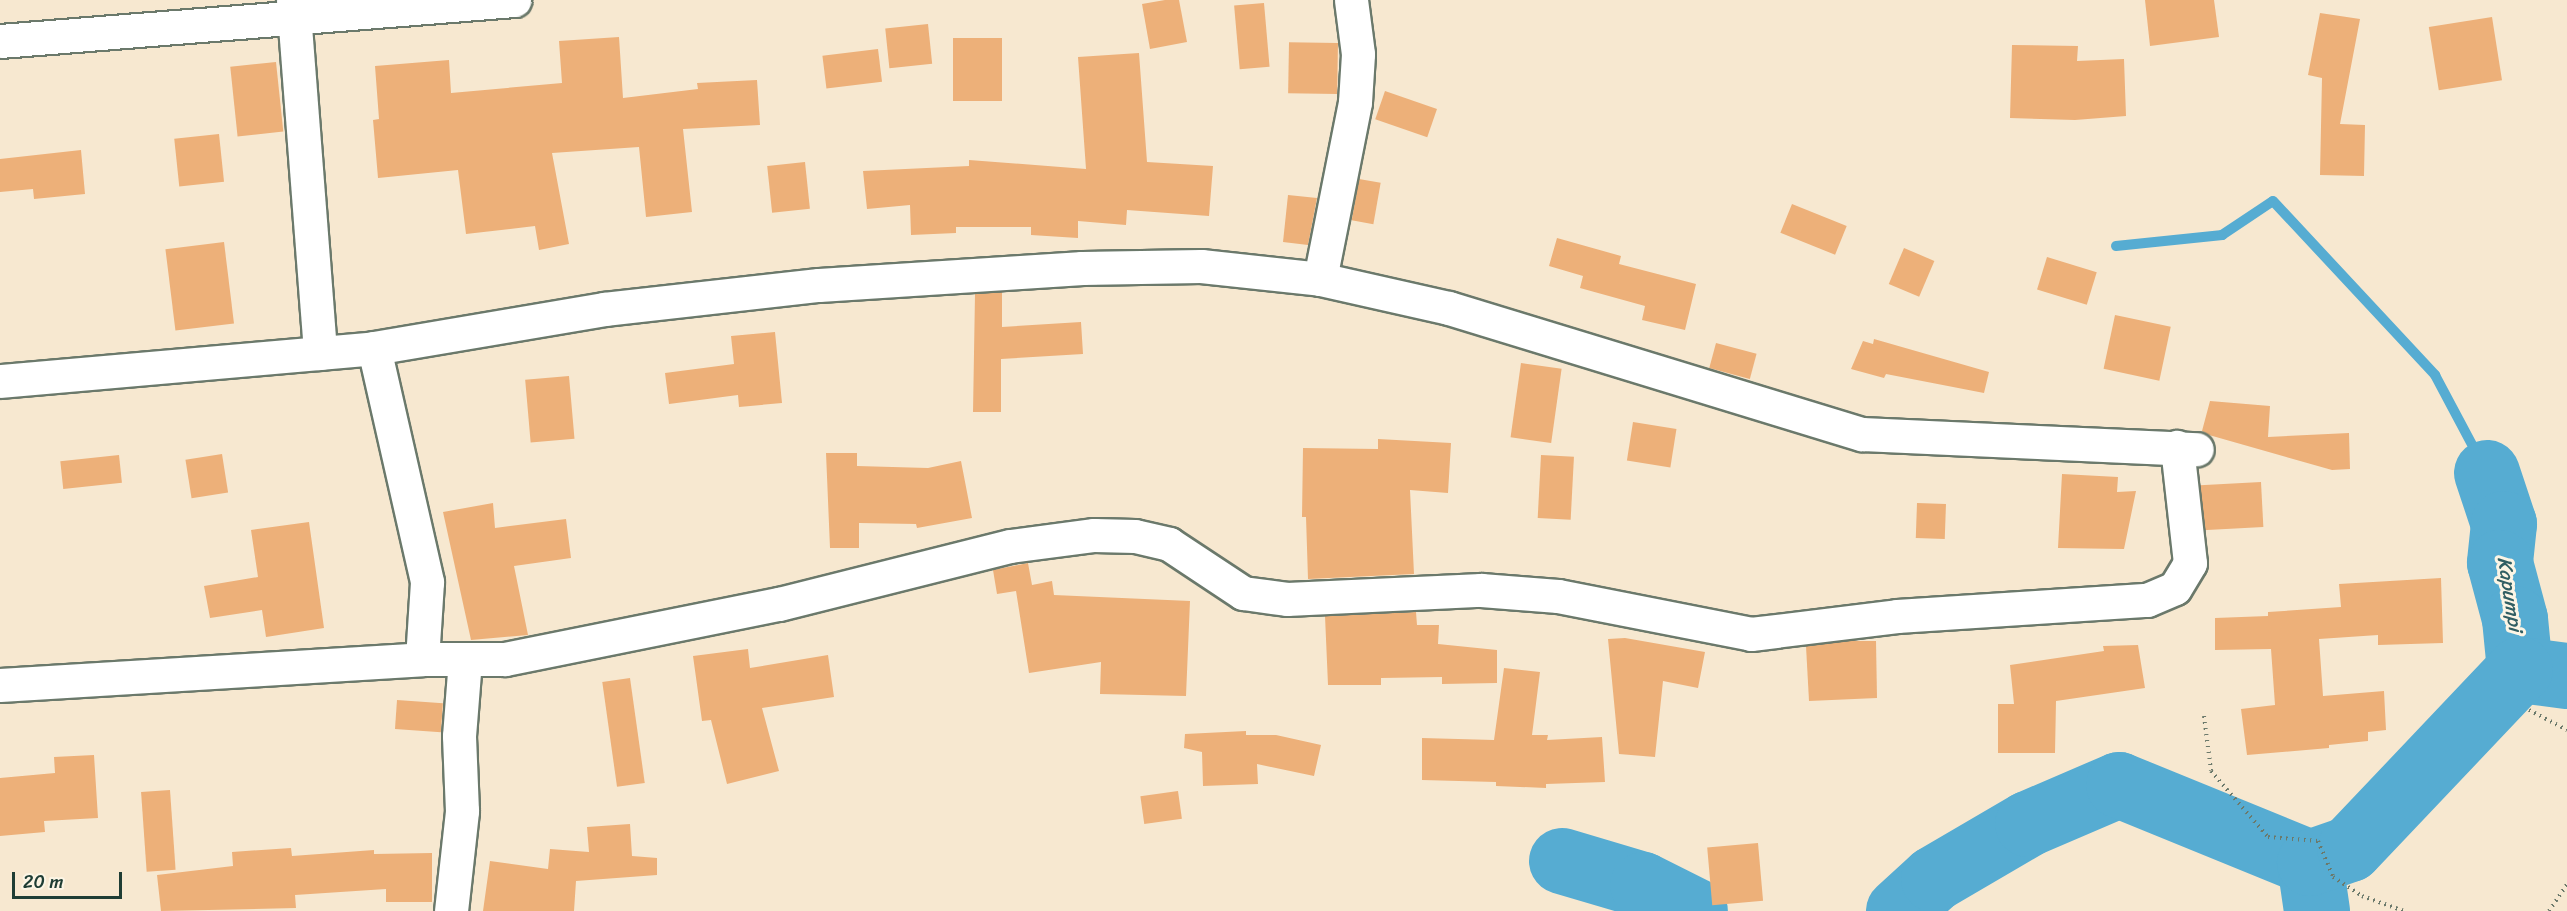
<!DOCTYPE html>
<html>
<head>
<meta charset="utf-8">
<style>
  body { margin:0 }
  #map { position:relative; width:2567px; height:911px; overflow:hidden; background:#f7e8d0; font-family:Sriracha,sans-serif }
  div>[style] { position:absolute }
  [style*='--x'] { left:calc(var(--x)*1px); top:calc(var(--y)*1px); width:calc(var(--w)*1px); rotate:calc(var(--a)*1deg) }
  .stream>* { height:10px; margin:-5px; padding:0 5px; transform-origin:5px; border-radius:5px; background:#56acd2 }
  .river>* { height:66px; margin:-33px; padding:0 33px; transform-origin:33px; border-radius:33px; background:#56acd2 }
  .building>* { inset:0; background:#edb079; transform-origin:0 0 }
  .path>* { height:4px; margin-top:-2px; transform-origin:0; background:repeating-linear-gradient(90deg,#6b796b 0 1.5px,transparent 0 6px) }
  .roads { filter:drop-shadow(2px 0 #6b796b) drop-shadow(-2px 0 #6b796b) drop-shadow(0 2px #6b796b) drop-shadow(0 -2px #6b796b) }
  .minor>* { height:33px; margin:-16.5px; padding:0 16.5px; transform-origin:16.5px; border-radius:16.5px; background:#fff }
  span { translate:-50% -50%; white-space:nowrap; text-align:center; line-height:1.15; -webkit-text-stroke:6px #fcf5e5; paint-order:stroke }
  .water-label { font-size:20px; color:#305e63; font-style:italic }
  .scale { position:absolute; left:12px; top:872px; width:110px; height:27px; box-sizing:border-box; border:3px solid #1f3d34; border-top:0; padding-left:8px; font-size:18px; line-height:21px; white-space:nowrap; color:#1f3d34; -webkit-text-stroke:4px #fcf5e5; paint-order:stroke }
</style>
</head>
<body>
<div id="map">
  <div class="stream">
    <div style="--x:2116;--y:246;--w:107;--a:-5.9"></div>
    <div style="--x:2222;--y:235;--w:61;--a:-33.7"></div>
    <div style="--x:2273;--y:201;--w:238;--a:47"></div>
    <div style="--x:2435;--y:375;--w:111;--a:62"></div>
  </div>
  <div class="river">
    <div style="--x:2487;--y:473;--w:54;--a:71.6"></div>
    <div style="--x:2504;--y:524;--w:39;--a:96"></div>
    <div style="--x:2500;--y:563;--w:58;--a:75"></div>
    <div style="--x:2515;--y:619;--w:51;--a:84.4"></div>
    <div style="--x:2520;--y:670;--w:47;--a:7.3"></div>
    <div style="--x:1562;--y:861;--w:84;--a:16.5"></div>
    <div style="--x:1643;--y:885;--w:58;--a:26.6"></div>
    <div style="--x:1899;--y:911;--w:47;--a:-42.4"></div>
    <div style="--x:1934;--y:879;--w:109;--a:-30.3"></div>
    <div style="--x:2028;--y:824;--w:99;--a:-23.2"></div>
    <div style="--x:2119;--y:785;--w:206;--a:22.2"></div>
    <div style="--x:2317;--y:911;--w:49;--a:-98.3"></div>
    <div style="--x:2310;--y:863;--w:42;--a:-19.3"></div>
    <div style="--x:2350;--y:849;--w:247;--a:-46.5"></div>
  </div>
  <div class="building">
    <div style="clip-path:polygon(1165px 0,1179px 0,1187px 42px,1150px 49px,1142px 4px)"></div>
    <div style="clip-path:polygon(2145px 0,2214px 0,2219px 37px,2150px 46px)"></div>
    <div style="left:1264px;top:3px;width:64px;height:30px;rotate:85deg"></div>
    <div style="clip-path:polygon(2320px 13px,2360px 19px,2340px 124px,2365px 125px,2364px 176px,2320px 175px,2322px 78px,2308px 75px)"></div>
    <div style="left:2492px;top:17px;width:64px;height:64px;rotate:81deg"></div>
    <div style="left:928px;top:24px;width:40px;height:43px;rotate:84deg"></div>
    <div style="clip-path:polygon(619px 37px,623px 98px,698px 89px,697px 83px,757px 80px,760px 125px,683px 129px,692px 212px,646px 217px,639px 147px,552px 153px,569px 244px,539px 250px,535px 226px,466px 234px,458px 170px,378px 178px,373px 120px,379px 119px,375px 66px,449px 60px,451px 93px,562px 83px,559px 41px)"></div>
    <div style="left:953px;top:38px;width:49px;height:63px"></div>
    <div style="left:1338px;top:43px;width:51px;height:49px;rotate:91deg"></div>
    <div style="clip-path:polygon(2012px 45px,2078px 46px,2077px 61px,2124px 59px,2126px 116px,2075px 120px,2010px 118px)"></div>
    <div style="left:878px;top:49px;width:33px;height:56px;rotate:83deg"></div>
    <div style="clip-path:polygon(1139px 53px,1147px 162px,1213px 166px,1209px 216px,1127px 210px,1126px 225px,1078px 221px,1078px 238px,1031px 235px,1031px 227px,956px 227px,956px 233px,911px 235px,910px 205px,867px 209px,863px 171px,969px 166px,969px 160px,1086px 169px,1078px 57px)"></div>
    <div style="left:276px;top:62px;width:70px;height:46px;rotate:84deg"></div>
    <div style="left:1385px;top:91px;width:55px;height:30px;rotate:19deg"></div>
    <div style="left:219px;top:134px;width:48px;height:45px;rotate:84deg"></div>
    <div style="clip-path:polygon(81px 150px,85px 194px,34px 199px,33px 189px,0 192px,0 159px)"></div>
    <div style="left:805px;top:162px;width:47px;height:38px;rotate:84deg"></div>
    <div style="left:1359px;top:179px;width:22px;height:42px;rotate:10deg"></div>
    <div style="clip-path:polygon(1288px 195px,1317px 198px,1308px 245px,1283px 242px)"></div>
    <div style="left:1792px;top:204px;width:59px;height:31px;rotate:22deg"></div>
    <div style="clip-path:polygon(1557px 238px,1621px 256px,1619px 264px,1696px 284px,1685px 330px,1642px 320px,1645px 306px,1580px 288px,1583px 276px,1549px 266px)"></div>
    <div style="left:224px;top:242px;width:82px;height:59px;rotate:83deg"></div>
    <div style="left:1904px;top:248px;width:33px;height:39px;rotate:23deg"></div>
    <div style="left:2047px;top:257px;width:52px;height:34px;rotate:17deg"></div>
    <div style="clip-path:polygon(1002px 292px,1002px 327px,1081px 322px,1083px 354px,1001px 359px,1001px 412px,973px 412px,975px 294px)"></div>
    <div style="left:2115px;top:315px;width:57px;height:55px;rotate:12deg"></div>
    <div style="clip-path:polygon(775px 332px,782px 403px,739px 407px,738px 395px,669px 404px,665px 373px,734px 364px,731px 336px)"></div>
    <div style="clip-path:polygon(1874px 339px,1989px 372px,1984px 393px,1886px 374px,1884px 378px,1851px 369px,1863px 341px,1873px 344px)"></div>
    <div style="left:1716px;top:343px;width:42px;height:26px;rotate:15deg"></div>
    <div style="left:1521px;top:363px;width:41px;height:75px;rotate:8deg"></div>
    <div style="left:569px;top:376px;width:63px;height:44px;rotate:85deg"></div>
    <div style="clip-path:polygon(2210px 401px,2270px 406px,2268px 437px,2349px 433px,2350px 469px,2332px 470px,2209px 435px,2202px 431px)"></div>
    <div style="left:1633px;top:422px;width:44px;height:39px;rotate:9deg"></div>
    <div style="clip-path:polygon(1378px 439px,1451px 443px,1448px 493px,1410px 490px,1414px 574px,1308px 579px,1306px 517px,1302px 517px,1303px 448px,1378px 449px)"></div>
    <div style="clip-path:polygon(826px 453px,857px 453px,857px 466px,928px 468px,961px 461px,972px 518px,917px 528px,916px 524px,859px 523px,859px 548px,830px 548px)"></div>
    <div style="left:222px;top:454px;width:39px;height:37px;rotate:81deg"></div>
    <div style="left:119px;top:455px;width:28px;height:59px;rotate:84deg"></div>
    <div style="left:1541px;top:455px;width:33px;height:63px;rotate:3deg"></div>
    <div style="clip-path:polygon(2062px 474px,2118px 477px,2117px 492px,2136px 491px,2124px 549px,2058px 548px)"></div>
    <div style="left:2261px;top:482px;width:45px;height:61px;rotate:87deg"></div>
    <div style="clip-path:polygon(493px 503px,495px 528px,566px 519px,571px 558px,514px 566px,528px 635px,471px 640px,443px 512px)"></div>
    <div style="left:1917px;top:503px;width:29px;height:35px;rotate:2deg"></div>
    <div style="clip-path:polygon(309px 522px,324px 628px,266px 637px,262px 610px,210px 618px,204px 586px,258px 577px,251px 530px)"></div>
    <div style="clip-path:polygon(1028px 563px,1032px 585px,1052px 581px,1054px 595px,1190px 601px,1186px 696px,1100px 694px,1101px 662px,1029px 673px,1016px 591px,997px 594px,993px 570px)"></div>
    <div style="clip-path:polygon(2441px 578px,2443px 643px,2378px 645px,2378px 635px,2319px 639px,2323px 696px,2384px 691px,2386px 730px,2368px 732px,2368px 741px,2329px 745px,2329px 748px,2247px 755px,2241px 709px,2275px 705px,2271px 649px,2215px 650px,2215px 618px,2268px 616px,2268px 612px,2341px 607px,2339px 584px)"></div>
    <div style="clip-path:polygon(1416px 612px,1417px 625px,1439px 625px,1438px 644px,1497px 650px,1497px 683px,1442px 684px,1442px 677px,1381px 678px,1381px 685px,1328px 685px,1325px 616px)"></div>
    <div style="clip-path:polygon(1625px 638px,1705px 652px,1698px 688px,1663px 681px,1655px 757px,1619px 754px,1608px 639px)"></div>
    <div style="clip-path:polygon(1846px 641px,1876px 641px,1877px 698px,1809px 701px,1806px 646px)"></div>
    <div style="clip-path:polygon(2138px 645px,2145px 688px,2056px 701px,2055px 753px,1998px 753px,1998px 704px,2014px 704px,2010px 665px,2104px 651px,2103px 646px)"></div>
    <div style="clip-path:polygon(748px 649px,750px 668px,828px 655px,834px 697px,762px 708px,779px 771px,727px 784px,711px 720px,702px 721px,693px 656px)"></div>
    <div style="clip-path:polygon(1504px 668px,1540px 672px,1532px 735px,1548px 735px,1547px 740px,1602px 737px,1605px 782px,1546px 784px,1546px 788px,1496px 786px,1496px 782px,1422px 780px,1422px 738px,1494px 740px)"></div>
    <div style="left:630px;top:678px;width:106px;height:28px;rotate:82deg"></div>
    <div style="left:397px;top:700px;width:46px;height:29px;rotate:4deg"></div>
    <div style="clip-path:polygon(1246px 731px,1246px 735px,1276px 735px,1321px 745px,1314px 776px,1257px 764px,1258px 784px,1203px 786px,1202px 752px,1184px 748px,1185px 734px)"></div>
    <div style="clip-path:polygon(94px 755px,98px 818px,44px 821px,45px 832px,0 836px,0 778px,55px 773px,54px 757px)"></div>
    <div style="left:170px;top:790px;width:80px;height:29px;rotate:86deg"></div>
    <div style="left:1178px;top:791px;width:28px;height:38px;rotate:82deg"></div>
    <div style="clip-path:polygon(630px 824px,632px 856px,657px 858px,657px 875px,576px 881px,574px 911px,483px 911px,490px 861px,548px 869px,550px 849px,589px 852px,587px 827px)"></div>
    <div style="left:1758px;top:843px;width:58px;height:51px;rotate:85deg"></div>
    <div style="clip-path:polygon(291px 848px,292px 856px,374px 850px,374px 854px,432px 853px,432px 902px,386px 902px,386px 889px,295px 895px,296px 908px,161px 911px,157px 875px,233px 866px,232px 852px)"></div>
  </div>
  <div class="path">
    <div style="--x:2529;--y:710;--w:43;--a:27.8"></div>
    <div style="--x:2204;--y:716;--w:55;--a:82.7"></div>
    <div style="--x:2211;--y:771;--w:87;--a:49.2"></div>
    <div style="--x:2268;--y:837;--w:50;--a:4.6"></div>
    <div style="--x:2318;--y:841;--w:39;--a:67"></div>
    <div style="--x:2333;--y:877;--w:35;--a:33"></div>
    <div style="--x:2362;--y:896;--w:45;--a:19.7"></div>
    <div style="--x:2549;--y:911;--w:32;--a:-56"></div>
  </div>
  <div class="roads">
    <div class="minor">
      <div style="--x:293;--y:0;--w:354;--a:85.6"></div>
      <div style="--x:0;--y:41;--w:516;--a:-4.56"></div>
      <div style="--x:1320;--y:279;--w:180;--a:-78.8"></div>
      <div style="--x:1355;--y:102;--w:48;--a:-86.4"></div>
      <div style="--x:1358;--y:54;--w:54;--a:-97.4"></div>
      <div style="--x:374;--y:348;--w:240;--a:77.2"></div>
      <div style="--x:427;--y:582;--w:77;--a:93.7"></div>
      <div style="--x:0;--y:381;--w:375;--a:-5"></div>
      <div style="--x:374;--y:348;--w:233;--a:-9.6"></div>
      <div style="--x:604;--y:309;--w:216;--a:-6.4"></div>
      <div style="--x:819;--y:285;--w:264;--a:-3.7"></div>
      <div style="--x:1082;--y:268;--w:119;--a:-1"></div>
      <div style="--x:1201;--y:266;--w:120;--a:6.2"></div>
      <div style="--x:1320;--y:279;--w:132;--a:12.7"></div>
      <div style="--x:1449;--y:308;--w:432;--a:17"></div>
      <div style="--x:1862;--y:434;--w:335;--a:2.6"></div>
      <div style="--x:0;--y:685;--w:423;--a:-3.5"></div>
      <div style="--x:422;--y:659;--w:83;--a:0"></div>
      <div style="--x:505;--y:659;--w:279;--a:-11.4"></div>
      <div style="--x:779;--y:604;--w:238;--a:-14.1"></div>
      <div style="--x:1010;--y:546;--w:85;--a:-7.5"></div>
      <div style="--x:1094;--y:535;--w:41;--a:1.4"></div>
      <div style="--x:1135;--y:536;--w:35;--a:13"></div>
      <div style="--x:1169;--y:544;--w:89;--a:33.5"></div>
      <div style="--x:1243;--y:593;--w:44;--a:7.8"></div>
      <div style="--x:1287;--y:599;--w:194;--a:-2.7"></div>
      <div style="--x:1481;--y:590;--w:77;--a:4.5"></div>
      <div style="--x:1558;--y:596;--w:197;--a:11.1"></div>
      <div style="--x:1751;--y:634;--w:147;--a:-7"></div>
      <div style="--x:1897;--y:616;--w:251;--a:-3.7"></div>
      <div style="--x:2147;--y:600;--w:30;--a:-23"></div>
      <div style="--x:2175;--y:588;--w:29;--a:-59"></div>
      <div style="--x:2190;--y:563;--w:117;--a:-96.4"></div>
      <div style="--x:451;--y:911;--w:101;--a:-83.7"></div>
      <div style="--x:462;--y:811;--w:75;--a:-92.3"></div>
      <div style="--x:459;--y:736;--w:77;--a:-85.5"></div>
    </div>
  </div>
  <div class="water-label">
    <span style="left:2510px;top:594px;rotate:81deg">Kapumpi</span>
  </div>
  <div class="scale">20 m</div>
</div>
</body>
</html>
